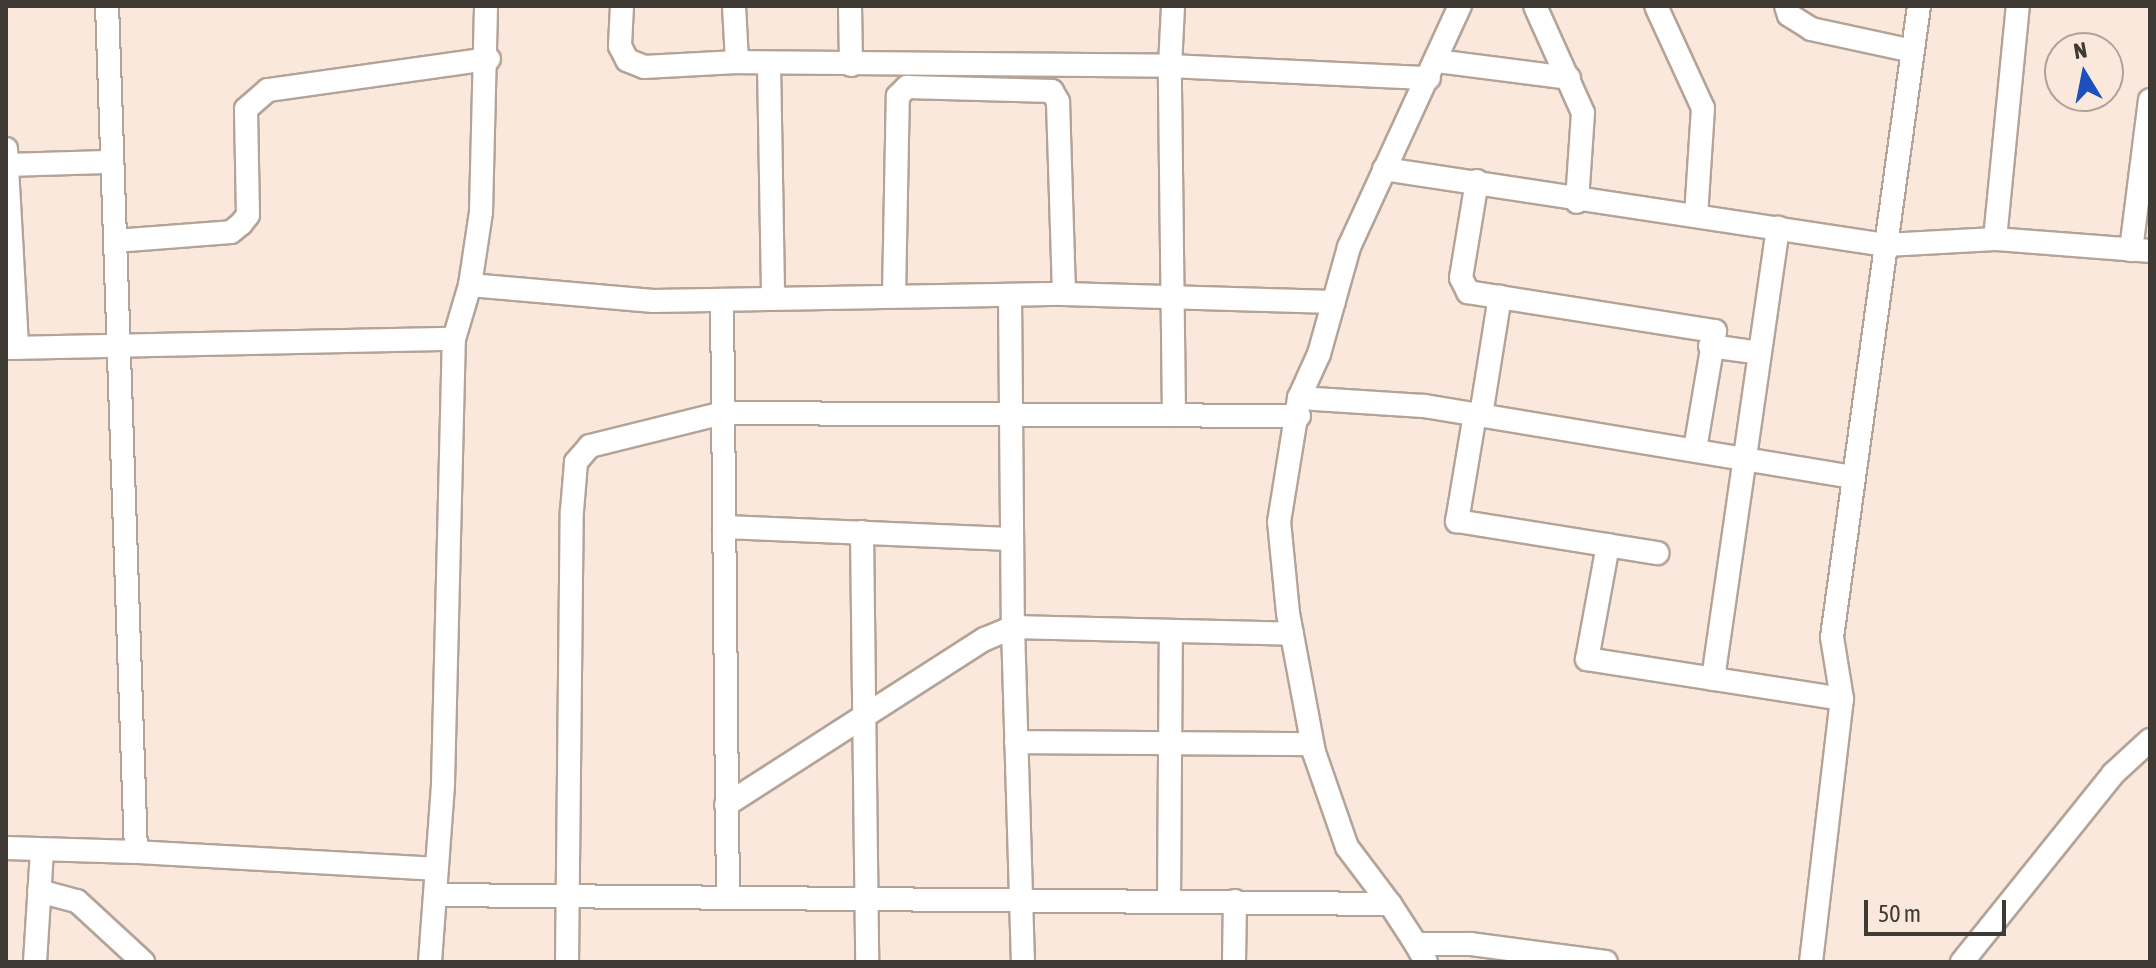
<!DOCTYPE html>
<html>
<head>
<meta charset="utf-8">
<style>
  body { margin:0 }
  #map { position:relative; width:2156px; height:968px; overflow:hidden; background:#f9e8db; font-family:"Asap Condensed",sans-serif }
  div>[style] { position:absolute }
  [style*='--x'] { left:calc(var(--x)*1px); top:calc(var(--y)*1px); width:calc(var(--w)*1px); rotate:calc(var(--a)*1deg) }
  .roads { filter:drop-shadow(2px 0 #b4a498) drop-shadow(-2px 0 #b4a498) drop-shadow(0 2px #b4a498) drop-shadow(0 -2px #b4a498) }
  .minor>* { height:22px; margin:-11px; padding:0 11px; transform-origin:11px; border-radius:11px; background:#fff }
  span { translate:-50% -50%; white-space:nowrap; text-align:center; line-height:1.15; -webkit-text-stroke:8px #f9e8db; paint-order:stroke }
  .frame { position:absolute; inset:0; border:8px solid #403a35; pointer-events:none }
  .north { position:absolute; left:2044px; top:32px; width:80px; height:80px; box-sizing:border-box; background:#f9e8db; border:2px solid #afa299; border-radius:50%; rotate:350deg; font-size:22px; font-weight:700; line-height:32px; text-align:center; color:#403a35 }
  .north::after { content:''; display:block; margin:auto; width:28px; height:36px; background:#1b50bd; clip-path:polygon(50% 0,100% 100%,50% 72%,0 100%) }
  .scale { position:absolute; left:1864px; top:900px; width:142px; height:36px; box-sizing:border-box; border:4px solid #403a35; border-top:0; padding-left:10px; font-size:24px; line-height:28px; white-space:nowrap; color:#403a35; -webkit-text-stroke:6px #f9e8db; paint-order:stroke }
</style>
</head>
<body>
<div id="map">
  <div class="roads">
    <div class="minor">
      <div style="--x:622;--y:6;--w:40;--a:92.9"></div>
      <div style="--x:620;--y:46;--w:16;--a:63"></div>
      <div style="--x:627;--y:60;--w:18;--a:22"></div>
      <div style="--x:644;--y:67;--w:93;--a:-3.1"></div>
      <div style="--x:737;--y:62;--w:433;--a:0.5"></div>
      <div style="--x:1170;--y:66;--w:60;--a:-87.1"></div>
      <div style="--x:734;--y:6;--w:56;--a:86.9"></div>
      <div style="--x:850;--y:6;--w:59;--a:89"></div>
      <div style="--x:1535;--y:6;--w:117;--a:65.8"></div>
      <div style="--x:1583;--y:113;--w:89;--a:93.9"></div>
      <div style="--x:1656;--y:6;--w:112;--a:65.3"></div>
      <div style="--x:1703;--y:108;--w:107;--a:93.7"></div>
      <div style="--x:1786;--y:6;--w:9;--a:72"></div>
      <div style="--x:1789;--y:15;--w:26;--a:32"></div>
      <div style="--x:1811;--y:29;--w:104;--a:12.2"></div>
      <div style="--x:1437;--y:61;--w:133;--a:7.3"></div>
      <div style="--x:769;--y:63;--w:234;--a:89"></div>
      <div style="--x:6;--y:149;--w:199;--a:86.8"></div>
      <div style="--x:8;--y:165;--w:104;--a:-1.7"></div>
      <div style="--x:1384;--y:169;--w:508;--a:8.61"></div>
      <div style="--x:1886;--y:245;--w:109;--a:-3.2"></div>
      <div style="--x:1995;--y:239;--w:155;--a:4.4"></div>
      <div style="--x:1477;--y:181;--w:98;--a:99.4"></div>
      <div style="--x:1461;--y:278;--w:16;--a:63"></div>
      <div style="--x:1468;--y:292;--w:250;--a:9"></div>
      <div style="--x:1715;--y:331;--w:120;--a:99.6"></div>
      <div style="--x:1995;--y:239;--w:234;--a:-84.4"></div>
      <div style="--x:115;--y:241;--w:116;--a:-4.4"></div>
      <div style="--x:231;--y:232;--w:13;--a:-39"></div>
      <div style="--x:241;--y:224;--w:11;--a:-52"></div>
      <div style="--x:248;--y:215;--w:106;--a:-91.1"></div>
      <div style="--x:246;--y:109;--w:29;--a:-41"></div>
      <div style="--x:268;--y:90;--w:223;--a:-8"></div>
      <div style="--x:2131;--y:250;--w:151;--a:-82.8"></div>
      <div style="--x:470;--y:285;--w:184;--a:5"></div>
      <div style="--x:653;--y:301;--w:411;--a:-1"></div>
      <div style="--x:1064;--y:294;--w:270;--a:1.7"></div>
      <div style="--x:894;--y:296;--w:200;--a:-88.9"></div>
      <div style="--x:898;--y:96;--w:13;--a:-45"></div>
      <div style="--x:907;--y:87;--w:145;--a:1.6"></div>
      <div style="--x:1052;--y:91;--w:13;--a:61"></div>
      <div style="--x:1058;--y:102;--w:192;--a:88.2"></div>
      <div style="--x:1010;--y:296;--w:331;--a:89.5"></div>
      <div style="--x:1013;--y:627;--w:279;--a:1.4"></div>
      <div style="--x:722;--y:300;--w:598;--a:89.43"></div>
      <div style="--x:1710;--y:346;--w:50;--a:8"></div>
      <div style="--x:6;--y:348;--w:448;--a:-1.2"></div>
      <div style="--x:1299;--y:398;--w:125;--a:3.7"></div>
      <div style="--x:1424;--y:406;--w:435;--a:9.4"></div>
      <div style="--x:1475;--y:414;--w:109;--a:99.5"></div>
      <div style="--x:1457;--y:521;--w:203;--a:9.1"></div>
      <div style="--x:1174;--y:415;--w:349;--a:-90.7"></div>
      <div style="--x:1170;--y:66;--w:259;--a:2.7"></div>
      <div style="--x:1481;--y:415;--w:120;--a:-80.9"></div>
      <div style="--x:724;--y:527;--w:287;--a:2.4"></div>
      <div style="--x:862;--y:532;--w:430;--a:89.3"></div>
      <div style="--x:1608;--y:545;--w:116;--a:100.4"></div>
      <div style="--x:1587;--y:659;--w:258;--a:8.9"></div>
      <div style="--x:1713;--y:679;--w:456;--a:-81.8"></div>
      <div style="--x:1016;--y:742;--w:296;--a:0.4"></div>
      <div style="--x:726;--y:805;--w:308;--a:-32.7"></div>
      <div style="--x:985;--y:639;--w:30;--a:-23"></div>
      <div style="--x:1013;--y:627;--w:335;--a:88.3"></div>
      <div style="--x:6;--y:848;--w:130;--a:1.8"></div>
      <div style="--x:136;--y:852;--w:846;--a:-91.96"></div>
      <div style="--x:136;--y:852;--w:301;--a:3.2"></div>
      <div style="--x:39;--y:891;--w:39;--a:15"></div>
      <div style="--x:77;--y:901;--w:90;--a:42.7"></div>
      <div style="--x:435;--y:895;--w:955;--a:0.54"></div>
      <div style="--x:1390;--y:904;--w:48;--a:57"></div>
      <div style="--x:1169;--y:901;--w:270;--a:-89.6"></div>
      <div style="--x:1390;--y:904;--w:71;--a:-127"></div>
      <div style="--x:1347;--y:847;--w:101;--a:-109.2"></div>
      <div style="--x:1314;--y:752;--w:141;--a:-100.6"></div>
      <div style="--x:1288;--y:613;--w:91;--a:-95.6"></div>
      <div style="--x:1279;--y:522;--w:126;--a:-80.8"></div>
      <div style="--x:1299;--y:398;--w:48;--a:-65.6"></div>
      <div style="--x:1319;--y:354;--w:111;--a:-74.3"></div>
      <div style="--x:1349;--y:247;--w:265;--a:-65.3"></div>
      <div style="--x:35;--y:962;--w:112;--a:-86.4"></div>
      <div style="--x:430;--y:962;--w:179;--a:-85.8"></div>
      <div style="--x:443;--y:783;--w:444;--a:-88.6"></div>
      <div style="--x:454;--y:339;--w:56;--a:-73.5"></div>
      <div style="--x:470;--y:285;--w:74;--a:-81.4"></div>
      <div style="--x:481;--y:212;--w:206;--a:-88.6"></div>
      <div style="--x:567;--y:962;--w:451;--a:-89.4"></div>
      <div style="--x:572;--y:511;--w:49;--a:-85.3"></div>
      <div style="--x:576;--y:462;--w:21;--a:-49"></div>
      <div style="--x:590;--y:446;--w:137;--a:-13.9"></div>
      <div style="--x:723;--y:413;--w:576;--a:0.3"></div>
      <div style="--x:1234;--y:962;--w:61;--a:-89.1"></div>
      <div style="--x:1426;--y:962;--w:21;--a:-119"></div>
      <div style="--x:1416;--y:944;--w:55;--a:0"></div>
      <div style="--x:1471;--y:944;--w:136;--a:7.6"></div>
      <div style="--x:1811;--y:962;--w:265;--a:-83.3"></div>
      <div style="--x:1842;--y:699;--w:63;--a:-99.2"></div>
      <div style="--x:1832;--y:637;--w:637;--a:-82.15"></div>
      <div style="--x:1962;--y:962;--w:241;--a:-51.2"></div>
      <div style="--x:2113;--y:774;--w:50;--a:-42.6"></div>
    </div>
  </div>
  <div class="frame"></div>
  <div class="north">N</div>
  <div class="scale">50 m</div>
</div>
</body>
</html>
